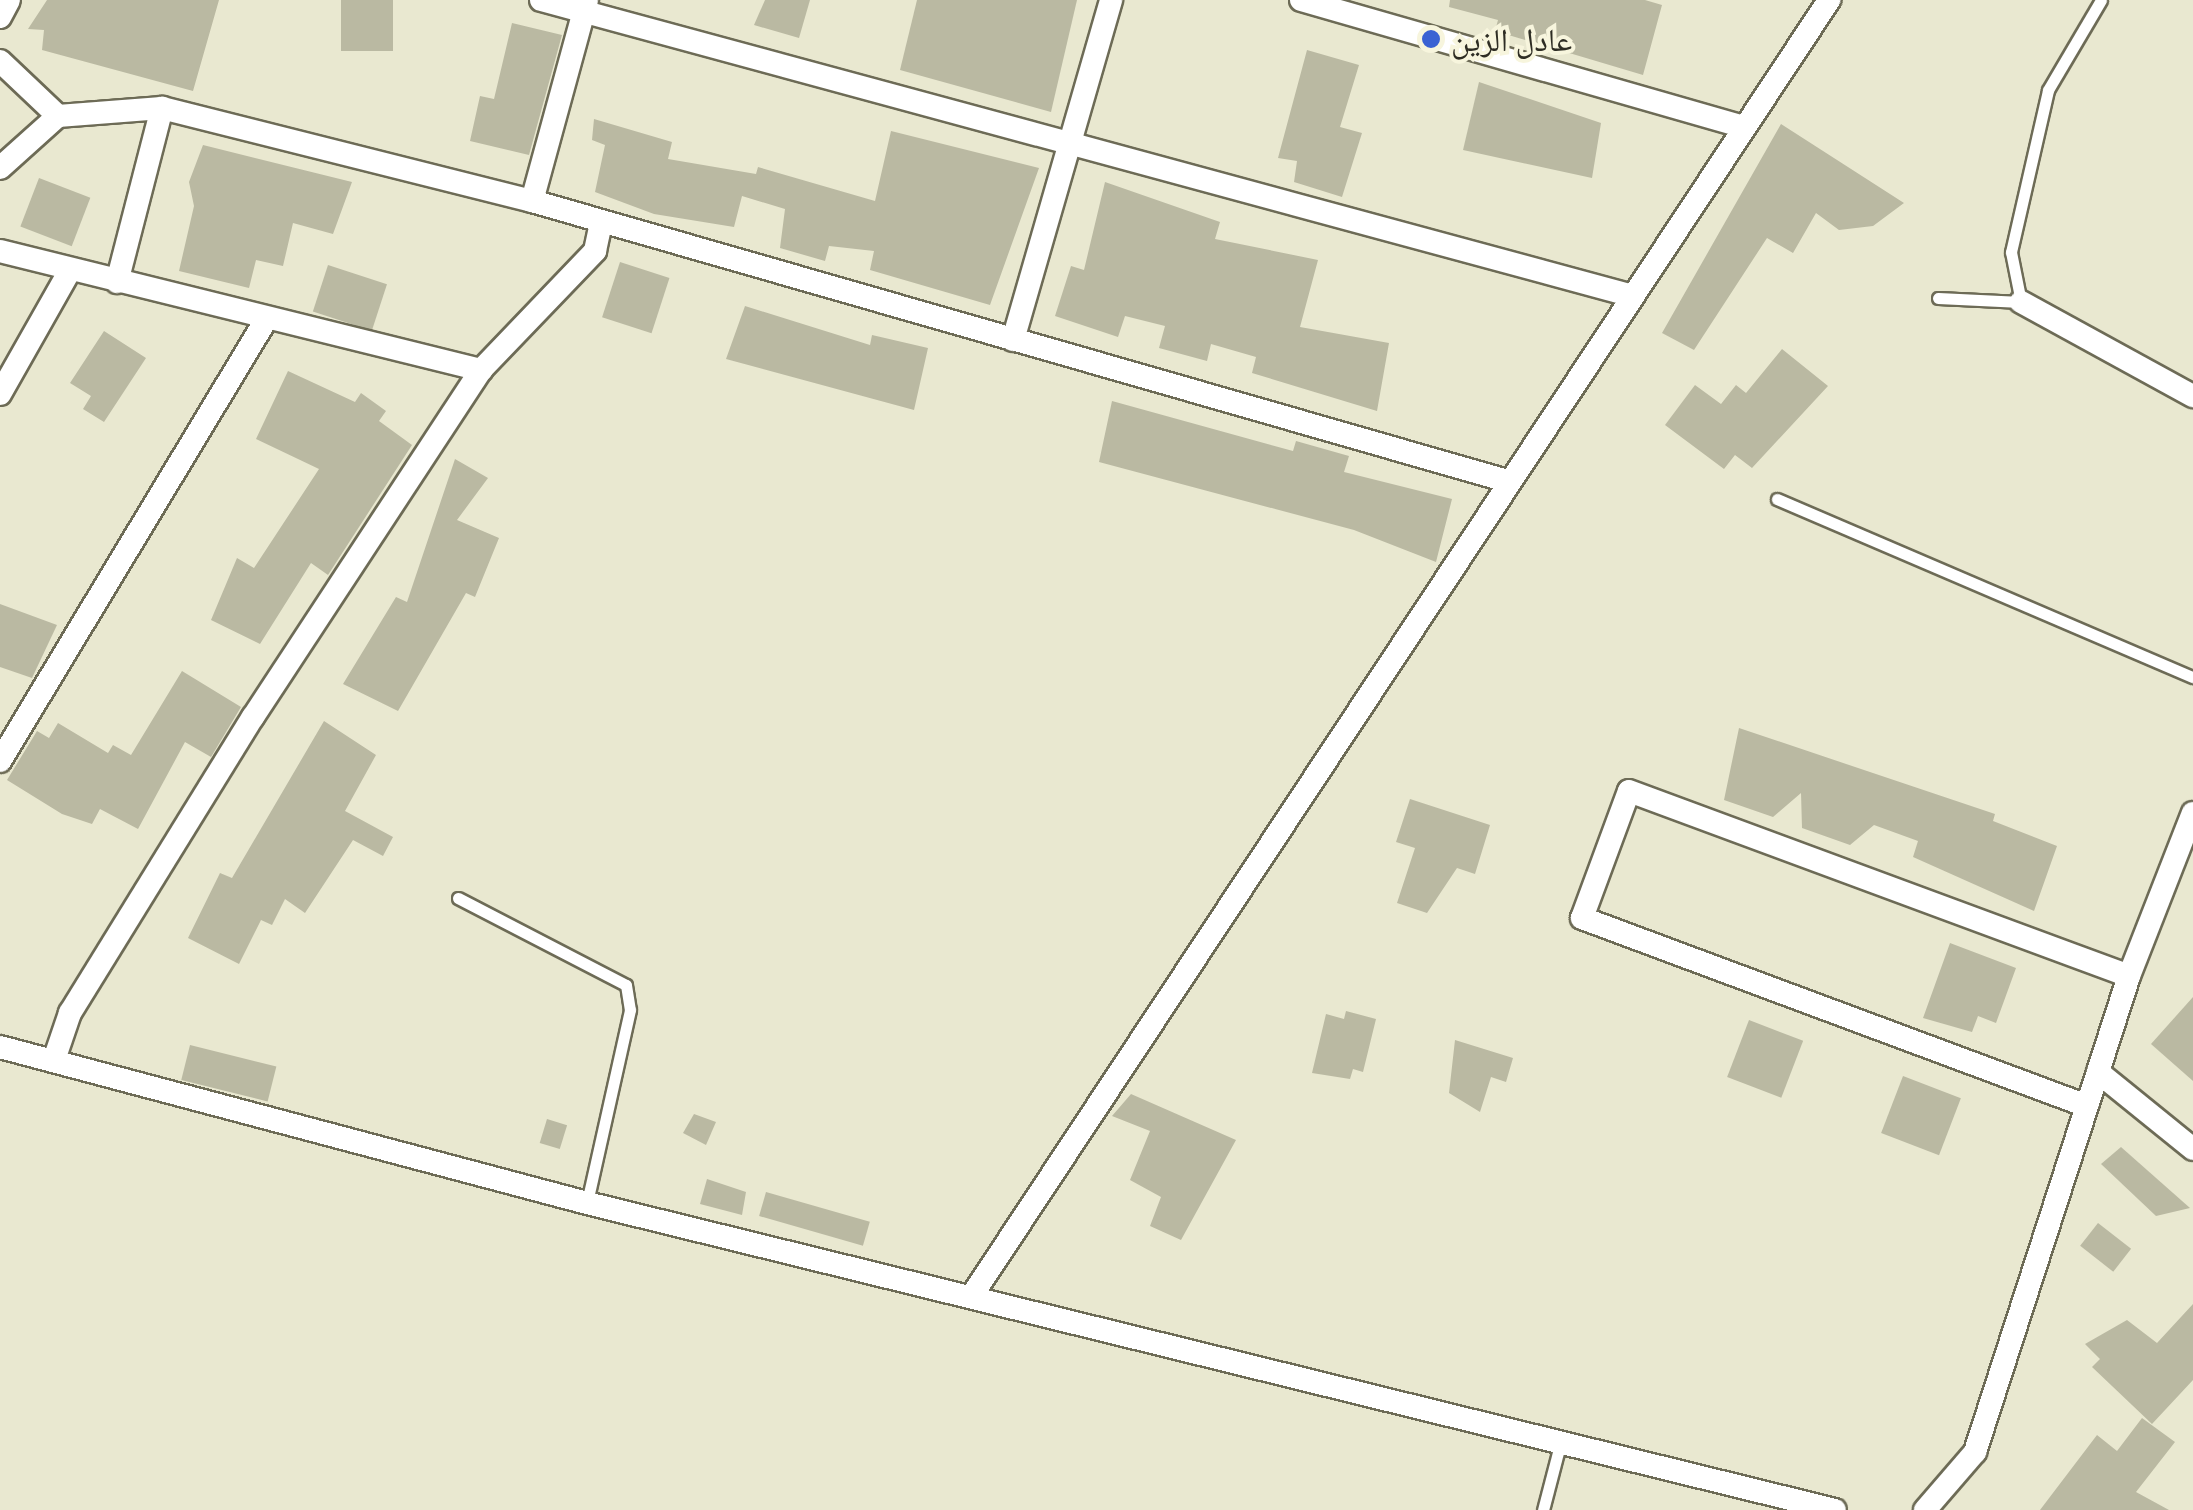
<!DOCTYPE html>
<html>
<head>
<meta charset="utf-8">
<style>
  body { margin:0 }
  #map { position:relative; width:2193px; height:1510px; overflow:hidden; background:#e9e8d0; font-family:"IBM Plex Sans","Noto Naskh Arabic",sans-serif }
  div>[style] { position:absolute }
  [style*='--x'] { left:calc(var(--x)*1px); top:calc(var(--y)*1px); width:calc(var(--w)*1px); rotate:calc(var(--a)*1deg) }
  .building>* { inset:0; background:#bab9a2; transform-origin:0 0 }
  .roads { filter:drop-shadow(2px 0 #6d6b56) drop-shadow(-2px 0 #6d6b56) drop-shadow(0 2px #6d6b56) drop-shadow(0 -2px #6d6b56) }
  .lane>* { height:11px; margin:-5.5px; padding:0 5.5px; transform-origin:5.5px; border-radius:5.5px; background:#fff }
  .street>* { height:22px; margin:-11px; padding:0 11px; transform-origin:11px; border-radius:11px; background:#fff }
  .dots>* { width:28px; height:28px; translate:-50% -50%; box-sizing:border-box; border:5px solid #f7f5dd; border-radius:50% }
  span { translate:-50% -50%; white-space:nowrap; text-align:center; line-height:1.15; -webkit-text-stroke:8px #f7f5dd; paint-order:stroke }
  .poi-label { font-size:32px; color:#2e2d24 }
  .left { translate:0 -50%; text-align:left }
</style>
</head>
<body>
<div id="map">
  <div class="building">
    <div style="clip-path:polygon(47px 0,219px 0,193px 91px,42px 50px,44px 30px,28px 29px)"></div>
    <div style="left:341px;top:0;width:52px;height:51px"></div>
    <div style="clip-path:polygon(765px 0,810px 0,799px 38px,754px 25px)"></div>
    <div style="clip-path:polygon(917px 0,1077px 0,1051px 112px,900px 70px)"></div>
    <div style="clip-path:polygon(1450px 0,1645px 0,1662px 5px,1643px 75px,1495px 31px,1498px 20px,1449px 7px)"></div>
    <div style="clip-path:polygon(512px 23px,562px 35px,529px 155px,470px 141px,480px 96px,494px 99px)"></div>
    <div style="clip-path:polygon(1307px 50px,1359px 65px,1340px 127px,1362px 133px,1342px 197px,1294px 182px,1297px 161px,1278px 158px)"></div>
    <div style="clip-path:polygon(1479px 82px,1601px 123px,1592px 178px,1463px 150px)"></div>
    <div style="clip-path:polygon(594px 119px,672px 142px,668px 159px,756px 174px,758px 167px,875px 201px,891px 131px,1039px 168px,990px 305px,870px 270px,874px 251px,829px 246px,825px 261px,780px 248px,785px 209px,742px 196px,734px 227px,654px 214px,595px 192px,605px 145px,592px 140px)"></div>
    <div style="clip-path:polygon(1781px 124px,1904px 203px,1873px 226px,1839px 230px,1816px 213px,1793px 253px,1767px 238px,1694px 350px,1662px 333px)"></div>
    <div style="clip-path:polygon(203px 145px,352px 182px,333px 234px,293px 223px,283px 266px,256px 260px,249px 288px,179px 271px,194px 206px,189px 182px)"></div>
    <div style="left:39px;top:178px;width:55px;height:52px;rotate:21deg"></div>
    <div style="clip-path:polygon(1105px 182px,1220px 222px,1215px 239px,1318px 260px,1300px 327px,1389px 343px,1377px 411px,1252px 373px,1256px 357px,1211px 344px,1207px 361px,1159px 348px,1165px 326px,1125px 316px,1118px 337px,1055px 316px,1071px 266px,1084px 270px)"></div>
    <div style="left:620px;top:262px;width:52px;height:58px;rotate:18deg"></div>
    <div style="left:328px;top:265px;width:62px;height:49px;rotate:18deg"></div>
    <div style="clip-path:polygon(745px 306px,870px 345px,872px 335px,928px 348px,914px 410px,726px 359px)"></div>
    <div style="clip-path:polygon(104px 331px,146px 358px,104px 422px,83px 409px,91px 396px,70px 383px)"></div>
    <div style="clip-path:polygon(1782px 349px,1828px 386px,1752px 468px,1735px 455px,1724px 469px,1665px 425px,1695px 385px,1721px 404px,1736px 385px,1746px 393px)"></div>
    <div style="clip-path:polygon(288px 371px,355px 402px,361px 393px,386px 411px,379px 421px,412px 445px,328px 575px,311px 563px,260px 644px,211px 620px,237px 558px,254px 568px,319px 469px,256px 439px)"></div>
    <div style="clip-path:polygon(1112px 401px,1293px 451px,1296px 441px,1349px 456px,1344px 472px,1452px 499px,1436px 562px,1354px 530px,1099px 462px)"></div>
    <div style="clip-path:polygon(455px 459px,488px 478px,457px 520px,499px 538px,475px 597px,466px 593px,398px 711px,343px 684px,396px 597px,407px 602px)"></div>
    <div style="clip-path:polygon(0 604px,57px 625px,32px 678px,0 667px)"></div>
    <div style="clip-path:polygon(182px 671px,241px 707px,211px 757px,185px 742px,138px 829px,100px 809px,92px 824px,62px 814px,7px 780px,37px 731px,49px 738px,58px 723px,108px 753px,113px 745px,131px 755px)"></div>
    <div style="clip-path:polygon(324px 721px,376px 755px,345px 811px,393px 837px,383px 856px,353px 840px,305px 913px,285px 899px,272px 925px,261px 920px,239px 964px,188px 938px,220px 873px,232px 878px)"></div>
    <div style="clip-path:polygon(1739px 728px,1995px 814px,1993px 821px,2057px 846px,2034px 911px,1913px 857px,1918px 841px,1874px 825px,1850px 845px,1802px 828px,1801px 793px,1773px 817px,1724px 800px)"></div>
    <div style="clip-path:polygon(1410px 799px,1490px 825px,1475px 874px,1457px 868px,1427px 913px,1397px 903px,1415px 848px,1396px 842px)"></div>
    <div style="clip-path:polygon(1950px 943px,2016px 968px,1996px 1023px,1978px 1016px,1972px 1032px,1923px 1018px)"></div>
    <div style="clip-path:polygon(2193px 997px,2193px 1081px,2151px 1044px)"></div>
    <div style="clip-path:polygon(1346px 1011px,1376px 1019px,1363px 1072px,1353px 1069px,1350px 1079px,1312px 1073px,1326px 1014px,1344px 1019px)"></div>
    <div style="left:1749px;top:1020px;width:58px;height:61px;rotate:21deg"></div>
    <div style="clip-path:polygon(1455px 1040px,1513px 1058px,1506px 1082px,1491px 1077px,1480px 1112px,1449px 1093px)"></div>
    <div style="left:190px;top:1045px;width:89px;height:36px;rotate:14deg"></div>
    <div style="left:1903px;top:1076px;width:62px;height:61px;rotate:21deg"></div>
    <div style="clip-path:polygon(1131px 1094px,1236px 1140px,1181px 1240px,1150px 1226px,1161px 1197px,1130px 1180px,1150px 1131px,1112px 1116px)"></div>
    <div style="clip-path:polygon(694px 1114px,716px 1122px,706px 1145px,683px 1133px)"></div>
    <div style="left:547px;top:1119px;width:21px;height:25px;rotate:17deg"></div>
    <div style="clip-path:polygon(2121px 1147px,2190px 1208px,2156px 1216px,2101px 1164px)"></div>
    <div style="clip-path:polygon(707px 1179px,746px 1192px,742px 1215px,700px 1204px)"></div>
    <div style="left:766px;top:1192px;width:108px;height:25px;rotate:16deg"></div>
    <div style="left:2098px;top:1223px;width:42px;height:29px;rotate:38deg"></div>
    <div style="clip-path:polygon(2193px 1304px,2193px 1380px,2152px 1424px,2092px 1367px,2100px 1359px,2085px 1344px,2127px 1320px,2157px 1343px)"></div>
    <div style="clip-path:polygon(2142px 1418px,2175px 1442px,2136px 1492px,2169px 1510px,2040px 1510px,2097px 1435px,2117px 1451px)"></div>
  </div>
  <div class="roads">
    <div class="lane">
      <div style="--x:1938;--y:298;--w:83;--a:2.8"></div>
      <div style="--x:2021;--y:302;--w:51;--a:-101.3"></div>
      <div style="--x:2011;--y:252;--w:166;--a:-77.1"></div>
      <div style="--x:2048;--y:90;--w:104;--a:-59.5"></div>
      <div style="--x:1777;--y:499;--w:452;--a:23.2"></div>
      <div style="--x:458;--y:898;--w:189;--a:27.4"></div>
      <div style="--x:626;--y:985;--w:25;--a:81"></div>
      <div style="--x:630;--y:1010;--w:198;--a:102.6"></div>
      <div style="--x:1543;--y:1510;--w:71;--a:-75.4"></div>
    </div>
    <div class="street">
      <div style="--x:541;--y:0;--w:1127;--a:15.17"></div>
      <div style="--x:1301;--y:0;--w:460;--a:16"></div>
      <div style="--x:0;--y:17;--w:19;--a:-62"></div>
      <div style="--x:0;--y:61;--w:80;--a:43.5"></div>
      <div style="--x:0;--y:168;--w:78;--a:-41.9"></div>
      <div style="--x:58;--y:116;--w:104;--a:-4.4"></div>
      <div style="--x:162;--y:108;--w:382;--a:14.1"></div>
      <div style="--x:532;--y:201;--w:1014;--a:16.02"></div>
      <div style="--x:532;--y:201;--w:208;--a:-74.7"></div>
      <div style="--x:0;--y:251;--w:496;--a:13.9"></div>
      <div style="--x:117;--y:282;--w:180;--a:-75.5"></div>
      <div style="--x:2021;--y:302;--w:196;--a:28.7"></div>
      <div style="--x:1013;--y:340;--w:354;--a:-73.9"></div>
      <div style="--x:0;--y:394;--w:140;--a:-60.5"></div>
      <div style="--x:0;--y:761;--w:511;--a:-58.92"></div>
      <div style="--x:0;--y:1047;--w:607;--a:14.88"></div>
      <div style="--x:587;--y:1203;--w:1285;--a:13.82"></div>
      <div style="--x:54;--y:1060;--w:50;--a:-71.2"></div>
      <div style="--x:70;--y:1013;--w:348;--a:-58.3"></div>
      <div style="--x:253;--y:717;--w:415;--a:-56.7"></div>
      <div style="--x:481;--y:370;--w:165;--a:-46.2"></div>
      <div style="--x:595;--y:251;--w:30;--a:-78"></div>
      <div style="--x:2098;--y:1072;--w:122;--a:39"></div>
      <div style="--x:2087;--y:1106;--w:539;--a:-159.58"></div>
      <div style="--x:1582;--y:918;--w:135;--a:-69.7"></div>
      <div style="--x:1629;--y:791;--w:533;--a:20.3"></div>
      <div style="--x:973;--y:1294;--w:1552;--a:-56.51"></div>
      <div style="--x:1925;--y:1510;--w:77;--a:-49.2"></div>
      <div style="--x:1975;--y:1452;--w:500;--a:-72.07"></div>
      <div style="--x:2129;--y:976;--w:175;--a:-68.6"></div>
    </div>
  </div>
  <div class="dots">
    <div style="left:1431px;top:39px;background:#3a62d3"></div>
  </div>
  <div class="poi-label">
    <span class="left" style="left:1451px;top:39px">عادل الزين</span>
  </div>
</div>
</body>
</html>
